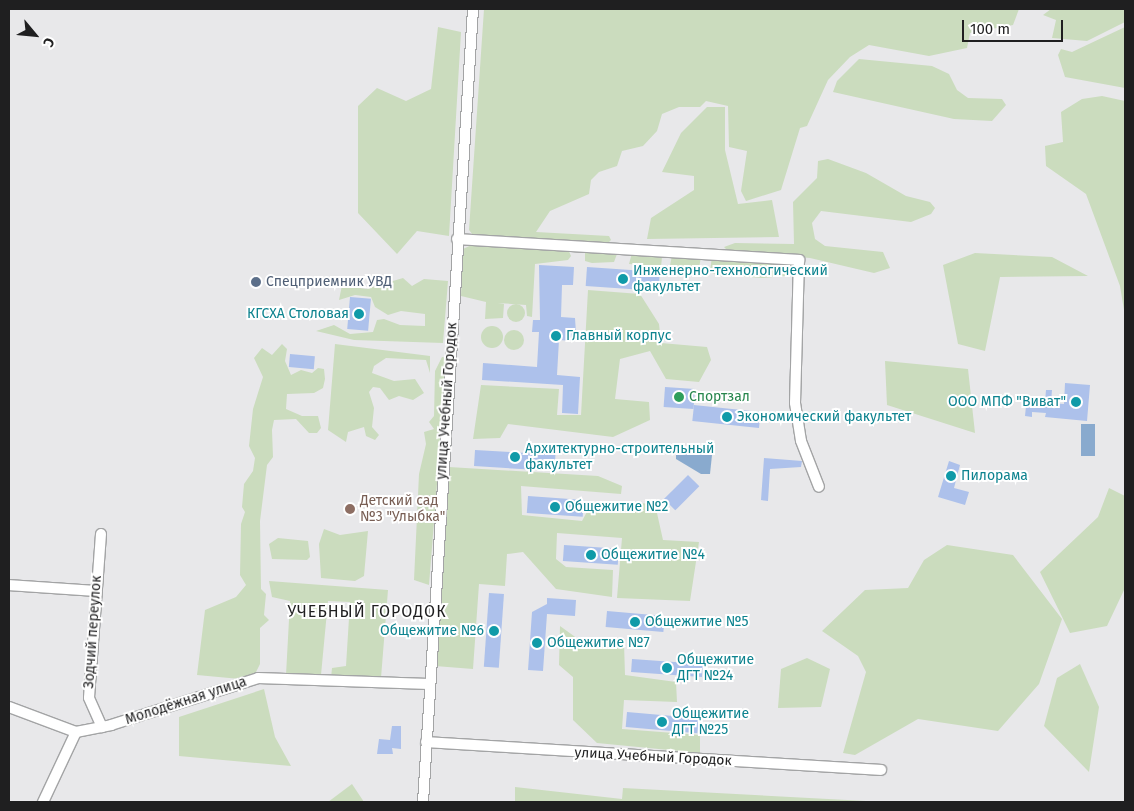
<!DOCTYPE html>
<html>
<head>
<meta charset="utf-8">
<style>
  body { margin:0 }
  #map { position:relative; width:1134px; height:811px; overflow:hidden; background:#e8e8ea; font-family:"Fira Sans",sans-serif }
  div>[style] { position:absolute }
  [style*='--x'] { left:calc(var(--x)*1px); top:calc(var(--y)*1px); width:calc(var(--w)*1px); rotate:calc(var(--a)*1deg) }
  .green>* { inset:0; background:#cbdcbe }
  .round { border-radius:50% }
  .water>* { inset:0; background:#89aace; transform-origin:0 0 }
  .building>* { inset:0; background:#adc1eb; transform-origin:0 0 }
  .roads { filter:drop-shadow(1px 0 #a3a4a5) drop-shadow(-1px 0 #a3a4a5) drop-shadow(0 1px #a3a4a5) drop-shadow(0 -1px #a3a4a5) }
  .minor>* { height:10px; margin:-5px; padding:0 5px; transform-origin:5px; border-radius:5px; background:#fff }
  .dots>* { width:14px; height:14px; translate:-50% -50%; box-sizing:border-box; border:2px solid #fff; border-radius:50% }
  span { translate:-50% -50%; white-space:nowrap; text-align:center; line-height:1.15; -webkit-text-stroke:4px #fff; paint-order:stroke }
  .culture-label { font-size:14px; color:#0d838f }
  .left { translate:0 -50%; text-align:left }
  .right { translate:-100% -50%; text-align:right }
  .service-label { font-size:14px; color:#4e5e75 }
  .leisure-label { font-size:14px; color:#27864d }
  .street-label { font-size:14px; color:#1f1f20 }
  .education-label { font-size:14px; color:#785e54 }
  .quarter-label { font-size:16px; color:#1f1f20; letter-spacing:1px }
  .frame { position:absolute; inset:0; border:10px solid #1f1f20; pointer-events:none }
  .north { position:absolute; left:10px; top:10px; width:50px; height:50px; -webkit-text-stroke:4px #fff; paint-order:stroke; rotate:118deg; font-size:14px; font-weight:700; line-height:20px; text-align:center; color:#1f1f20 }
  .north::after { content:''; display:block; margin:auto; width:18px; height:22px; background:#1f1f20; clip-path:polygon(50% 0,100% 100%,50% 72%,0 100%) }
  .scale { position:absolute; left:962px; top:20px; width:101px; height:22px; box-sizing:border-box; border:2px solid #1f1f20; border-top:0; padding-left:6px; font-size:15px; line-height:18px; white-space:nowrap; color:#1f1f20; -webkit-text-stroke:4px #fff; paint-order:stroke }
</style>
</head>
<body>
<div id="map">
  <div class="green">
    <div style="clip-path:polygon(484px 9px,1019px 9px,1013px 25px,970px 33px,967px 48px,929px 56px,869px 45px,850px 57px,828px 80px,807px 126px,800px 128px,781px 190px,746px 201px,741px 191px,747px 151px,729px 147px,728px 106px,706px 101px,700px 107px,679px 107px,662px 114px,657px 131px,643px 146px,622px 151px,617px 166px,599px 172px,591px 180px,589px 194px,550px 211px,536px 232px,609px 236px,611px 240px,607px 244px,473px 235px,469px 230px)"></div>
    <div style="clip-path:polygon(1051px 9px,1125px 9px,1125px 22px,1087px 41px,1052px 38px,1056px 20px,1043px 15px)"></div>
    <div style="clip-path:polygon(438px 27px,461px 32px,449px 236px,417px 231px,397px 254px,358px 213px,358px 106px,377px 88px,406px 101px,431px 89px)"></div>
    <div style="clip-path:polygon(1125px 27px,1125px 88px,1065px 77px,1058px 55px,1061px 49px,1072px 52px)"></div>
    <div style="clip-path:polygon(859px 59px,932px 66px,949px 74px,957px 90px,968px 98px,1002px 99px,1006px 105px,992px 121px,954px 119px,833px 92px,837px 81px)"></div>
    <div style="clip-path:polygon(1102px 96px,1125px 101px,1125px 316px,1120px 286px,1086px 194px,1046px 166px,1045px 146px,1063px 142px,1061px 112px,1082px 99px)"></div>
    <div style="clip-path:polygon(707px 107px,725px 107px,725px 150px,738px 204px,772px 200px,779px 237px,647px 239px,651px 218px,694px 190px,694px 176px,662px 172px,681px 133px)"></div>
    <div style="clip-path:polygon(828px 159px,866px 173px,906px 196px,930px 202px,935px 208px,931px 214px,911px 222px,821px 211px,812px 223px,815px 239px,825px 246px,883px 252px,890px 268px,874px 273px,810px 258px,728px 251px,724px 247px,735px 243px,794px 244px,793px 202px,817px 178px,818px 161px)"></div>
    <div style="clip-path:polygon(478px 242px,568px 249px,571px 256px,568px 260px,535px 264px,532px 317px,527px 316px,526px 305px,498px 303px,504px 304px,503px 318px,485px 319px,486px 302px,461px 296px,463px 249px)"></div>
    <div style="clip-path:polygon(585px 251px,615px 252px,617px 254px,614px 262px,592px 263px,585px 261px)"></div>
    <div style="clip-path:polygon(632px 253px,662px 257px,661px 267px,629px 264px)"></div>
    <div style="clip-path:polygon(975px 253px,1052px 257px,1088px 276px,1000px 277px,985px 351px,958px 344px,943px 265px)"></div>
    <div style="clip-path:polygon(672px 255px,701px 257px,699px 268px,678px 268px,678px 273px,673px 273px,669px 271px)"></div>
    <div style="clip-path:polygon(712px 256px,797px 264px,795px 275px,762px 278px,714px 274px,710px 272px)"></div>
    <div style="clip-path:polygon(403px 278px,412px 286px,424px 279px,448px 281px,443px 343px,354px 340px,316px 331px,334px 325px,350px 334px,373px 332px,377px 320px,384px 319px,400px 325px,425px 326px,425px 314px,401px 311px,388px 315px,375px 307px,371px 297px,355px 295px,339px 300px,342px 285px,366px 289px)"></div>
    <div style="clip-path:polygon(588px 290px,640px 294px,659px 324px,661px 343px,707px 347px,711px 360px,699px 382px,666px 379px,650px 351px,620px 359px,615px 399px,649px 402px,650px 420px,613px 437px,508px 424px,500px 438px,473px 439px,481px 385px,559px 389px,557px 415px,581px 415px)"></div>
    <div class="round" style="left:507px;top:304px;width:18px;height:18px"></div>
    <div class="round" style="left:481px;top:326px;width:22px;height:22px"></div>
    <div class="round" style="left:504px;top:330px;width:20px;height:20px"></div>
    <div style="clip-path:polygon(282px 344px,287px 349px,285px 361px,291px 375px,301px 370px,312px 373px,318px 368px,324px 369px,325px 379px,323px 388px,314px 393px,287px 394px,286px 409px,302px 416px,318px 416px,321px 428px,317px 433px,309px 433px,296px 419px,274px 420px,272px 430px,273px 457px,267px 465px,260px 521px,261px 589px,266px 594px,264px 615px,269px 620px,260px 628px,260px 664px,255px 674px,240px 679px,197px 675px,205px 610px,236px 597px,246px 585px,240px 575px,241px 524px,245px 512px,242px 507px,244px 484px,253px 471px,255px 458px,249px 446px,253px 409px,263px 377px,254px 358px,262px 348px,272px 355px)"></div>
    <div style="clip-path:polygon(335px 344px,430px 356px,430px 373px,426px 360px,386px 358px,374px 366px,372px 373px,394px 381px,415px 379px,424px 393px,413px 400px,399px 396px,389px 400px,380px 388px,373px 387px,369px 392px,374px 408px,372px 427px,379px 435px,375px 440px,366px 436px,364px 427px,348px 432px,346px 442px,328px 430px)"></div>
    <div style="clip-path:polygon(442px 357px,447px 358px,429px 585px,414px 580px,419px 474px,426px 444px,424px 432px,434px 429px,429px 422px,434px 416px,435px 371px)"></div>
    <div style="clip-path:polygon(885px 361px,968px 369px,975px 433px,887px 405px)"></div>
    <div style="clip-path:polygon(449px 467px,598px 476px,622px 486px,621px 494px,521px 486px,522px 515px,582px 521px,588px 510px,620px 502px,655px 504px,663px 540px,699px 542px,690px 601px,617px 598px,622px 538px,557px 533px,556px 559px,566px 567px,613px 570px,612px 597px,556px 589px,523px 552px,507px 554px,505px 586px,479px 584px,473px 669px,435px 666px)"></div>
    <div style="clip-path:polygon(1109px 488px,1125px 496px,1125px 588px,1107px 626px,1070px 633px,1040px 572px,1098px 517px)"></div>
    <div style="clip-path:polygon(324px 529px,340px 535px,368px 531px,364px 576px,355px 581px,321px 578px,319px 544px)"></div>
    <div style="clip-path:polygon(278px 538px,308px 541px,310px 557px,307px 560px,272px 559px,269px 544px)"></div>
    <div style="clip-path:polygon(947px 545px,1013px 555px,1062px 619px,1039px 684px,998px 731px,918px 719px,855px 755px,843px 753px,866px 672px,858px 656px,822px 631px,865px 590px,908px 588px,924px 560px)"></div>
    <div style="clip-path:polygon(269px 581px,388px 590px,381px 678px,331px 678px,332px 668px,346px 666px,350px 602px,328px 601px,321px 675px,286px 675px,290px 601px,272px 597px)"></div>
    <div style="clip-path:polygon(560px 626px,578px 639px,624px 643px,625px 675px,676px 682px,677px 702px,624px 700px,622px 729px,700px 735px,700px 753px,597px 743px,573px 720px,573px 677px,559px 665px)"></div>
    <div style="clip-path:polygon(807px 658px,830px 669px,821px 707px,778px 708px,781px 669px)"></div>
    <div style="clip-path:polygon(1080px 664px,1099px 707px,1089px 772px,1044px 726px,1057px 678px)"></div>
    <div style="clip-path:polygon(264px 689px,275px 737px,291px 766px,179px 756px,179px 717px)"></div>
    <div style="clip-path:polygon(352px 784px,364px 802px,328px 802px)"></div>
    <div style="clip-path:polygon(515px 787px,622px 799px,623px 788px,866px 801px,515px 802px)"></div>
  </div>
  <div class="water">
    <div style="left:1081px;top:424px;width:14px;height:32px"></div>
    <div style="clip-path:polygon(680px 450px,712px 455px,710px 474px,701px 474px,676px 459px,676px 452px)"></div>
  </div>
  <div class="building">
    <div style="clip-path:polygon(539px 265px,574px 267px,573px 285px,562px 285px,561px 317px,575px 318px,576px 333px,573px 341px,559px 340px,557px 375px,580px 377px,578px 414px,562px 413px,563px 385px,482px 380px,483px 363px,537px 367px,539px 332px,532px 332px,533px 320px,540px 320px)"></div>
    <div style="left:587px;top:267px;width:73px;height:19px;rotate:4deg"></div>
    <div style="left:350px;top:297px;width:21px;height:32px;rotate:5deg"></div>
    <div style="left:290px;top:354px;width:25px;height:13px;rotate:5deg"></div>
    <div style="clip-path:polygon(1065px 383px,1090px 385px,1087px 421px,1045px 417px,1046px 413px,1032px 412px,1032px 417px,1025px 416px,1026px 406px,1032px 407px,1032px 402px,1045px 402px,1046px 390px,1052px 390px,1051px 403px,1064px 404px)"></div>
    <div style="left:665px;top:387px;width:30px;height:20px;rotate:4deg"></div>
    <div style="left:694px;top:405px;width:67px;height:16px;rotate:6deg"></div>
    <div style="clip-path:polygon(527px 444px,556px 445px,555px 462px,538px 461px,538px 470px,474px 466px,475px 450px,527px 453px)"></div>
    <div style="clip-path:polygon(764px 458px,802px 461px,801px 467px,770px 469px,768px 501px,761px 500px)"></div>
    <div style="clip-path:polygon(949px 461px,960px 465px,954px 488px,969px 492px,965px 505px,938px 497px)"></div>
    <div style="left:688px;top:475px;width:16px;height:34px;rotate:45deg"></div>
    <div style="left:528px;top:496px;width:56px;height:17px;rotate:4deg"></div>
    <div style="left:564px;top:545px;width:55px;height:16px;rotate:4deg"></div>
    <div style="left:489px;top:593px;width:15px;height:74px;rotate:4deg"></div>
    <div style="clip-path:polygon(547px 598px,576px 600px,575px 616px,547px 614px,543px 671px,528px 670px,532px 612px,547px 604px)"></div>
    <div style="left:607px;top:611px;width:58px;height:16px;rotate:5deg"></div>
    <div style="left:632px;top:659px;width:71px;height:13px;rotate:4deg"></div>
    <div style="left:627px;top:712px;width:72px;height:15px;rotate:5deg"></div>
    <div style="clip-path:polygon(392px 726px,401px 726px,401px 749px,392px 748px,393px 754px,377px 754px,379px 739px,390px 740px)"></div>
  </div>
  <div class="roads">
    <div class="minor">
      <div style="--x:457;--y:239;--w:343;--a:3.5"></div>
      <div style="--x:799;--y:260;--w:143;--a:91.6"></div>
      <div style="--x:795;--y:403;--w:38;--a:81"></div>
      <div style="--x:801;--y:441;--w:49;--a:68.6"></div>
      <div style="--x:101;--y:534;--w:164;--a:94.2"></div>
      <div style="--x:89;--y:698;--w:32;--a:66"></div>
      <div style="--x:9;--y:585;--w:86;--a:4"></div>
      <div style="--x:9;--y:707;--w:72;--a:20.5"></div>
      <div style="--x:76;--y:732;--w:36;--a:-11"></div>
      <div style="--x:111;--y:725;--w:154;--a:-17.7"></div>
      <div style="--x:258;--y:678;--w:171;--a:2"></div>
      <div style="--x:426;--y:742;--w:456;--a:3.5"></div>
      <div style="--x:43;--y:802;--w:77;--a:-64.8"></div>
      <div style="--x:423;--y:802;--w:795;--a:-86.39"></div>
    </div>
  </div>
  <div class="dots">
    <div style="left:623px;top:279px;background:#0f9aa8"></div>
    <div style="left:256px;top:282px;background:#5c6f8a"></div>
    <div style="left:359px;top:314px;background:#0f9aa8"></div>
    <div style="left:556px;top:336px;background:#0f9aa8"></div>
    <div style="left:679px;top:397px;background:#2e9e5b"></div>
    <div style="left:1076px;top:402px;background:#0f9aa8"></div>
    <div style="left:727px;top:417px;background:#0f9aa8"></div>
    <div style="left:515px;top:457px;background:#0f9aa8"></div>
    <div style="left:951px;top:476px;background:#0f9aa8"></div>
    <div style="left:555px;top:507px;background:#0f9aa8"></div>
    <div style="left:350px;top:509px;background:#8d6e63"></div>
    <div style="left:591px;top:555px;background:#0f9aa8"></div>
    <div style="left:635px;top:622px;background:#0f9aa8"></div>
    <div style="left:494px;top:631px;background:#0f9aa8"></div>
    <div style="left:537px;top:643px;background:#0f9aa8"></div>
    <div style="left:667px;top:668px;background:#0f9aa8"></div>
    <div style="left:662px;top:722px;background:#0f9aa8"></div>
  </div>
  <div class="culture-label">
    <span class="left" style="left:633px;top:279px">Инженерно-технологический<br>факультет</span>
    <span class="right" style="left:349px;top:314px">КГСХА Столовая</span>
    <span class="left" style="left:566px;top:336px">Главный корпус</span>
    <span class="right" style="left:1066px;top:402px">ООО МПФ "Виват"</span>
    <span class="left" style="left:737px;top:417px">Экономический факультет</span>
    <span class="left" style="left:525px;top:457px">Архитектурно-строительный<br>факультет</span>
    <span class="left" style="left:961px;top:476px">Пилорама</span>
    <span class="left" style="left:565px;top:507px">Общежитие №2</span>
    <span class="left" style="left:601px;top:555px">Общежитие №4</span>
    <span class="left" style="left:645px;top:622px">Общежитие №5</span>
    <span class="right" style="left:484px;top:631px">Общежитие №6</span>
    <span class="left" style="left:547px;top:643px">Общежитие №7</span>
    <span class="left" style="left:677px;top:668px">Общежитие<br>ДГТ №24</span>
    <span class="left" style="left:672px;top:722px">Общежитие<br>ДГТ №25</span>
  </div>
  <div class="service-label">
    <span class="left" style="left:266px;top:282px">Спецприемник УВД</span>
  </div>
  <div class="leisure-label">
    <span class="left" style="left:689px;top:397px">Спортзал</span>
  </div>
  <div class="street-label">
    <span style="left:447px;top:401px;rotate:-86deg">улица Учебный Городок</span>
    <span style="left:93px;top:632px;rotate:-86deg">Зодчий переулок</span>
    <span style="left:186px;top:701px;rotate:-18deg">Молодёжная улица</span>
    <span style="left:653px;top:757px;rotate:3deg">улица Учебный Городок</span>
  </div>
  <div class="education-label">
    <span class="left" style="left:360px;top:509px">Детский сад<br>№3 "Улыбка"</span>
  </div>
  <div class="quarter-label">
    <span style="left:367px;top:612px">УЧЕБНЫЙ ГОРОДОК</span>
  </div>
  <div class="frame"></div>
  <div class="north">С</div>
  <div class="scale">100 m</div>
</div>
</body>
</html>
